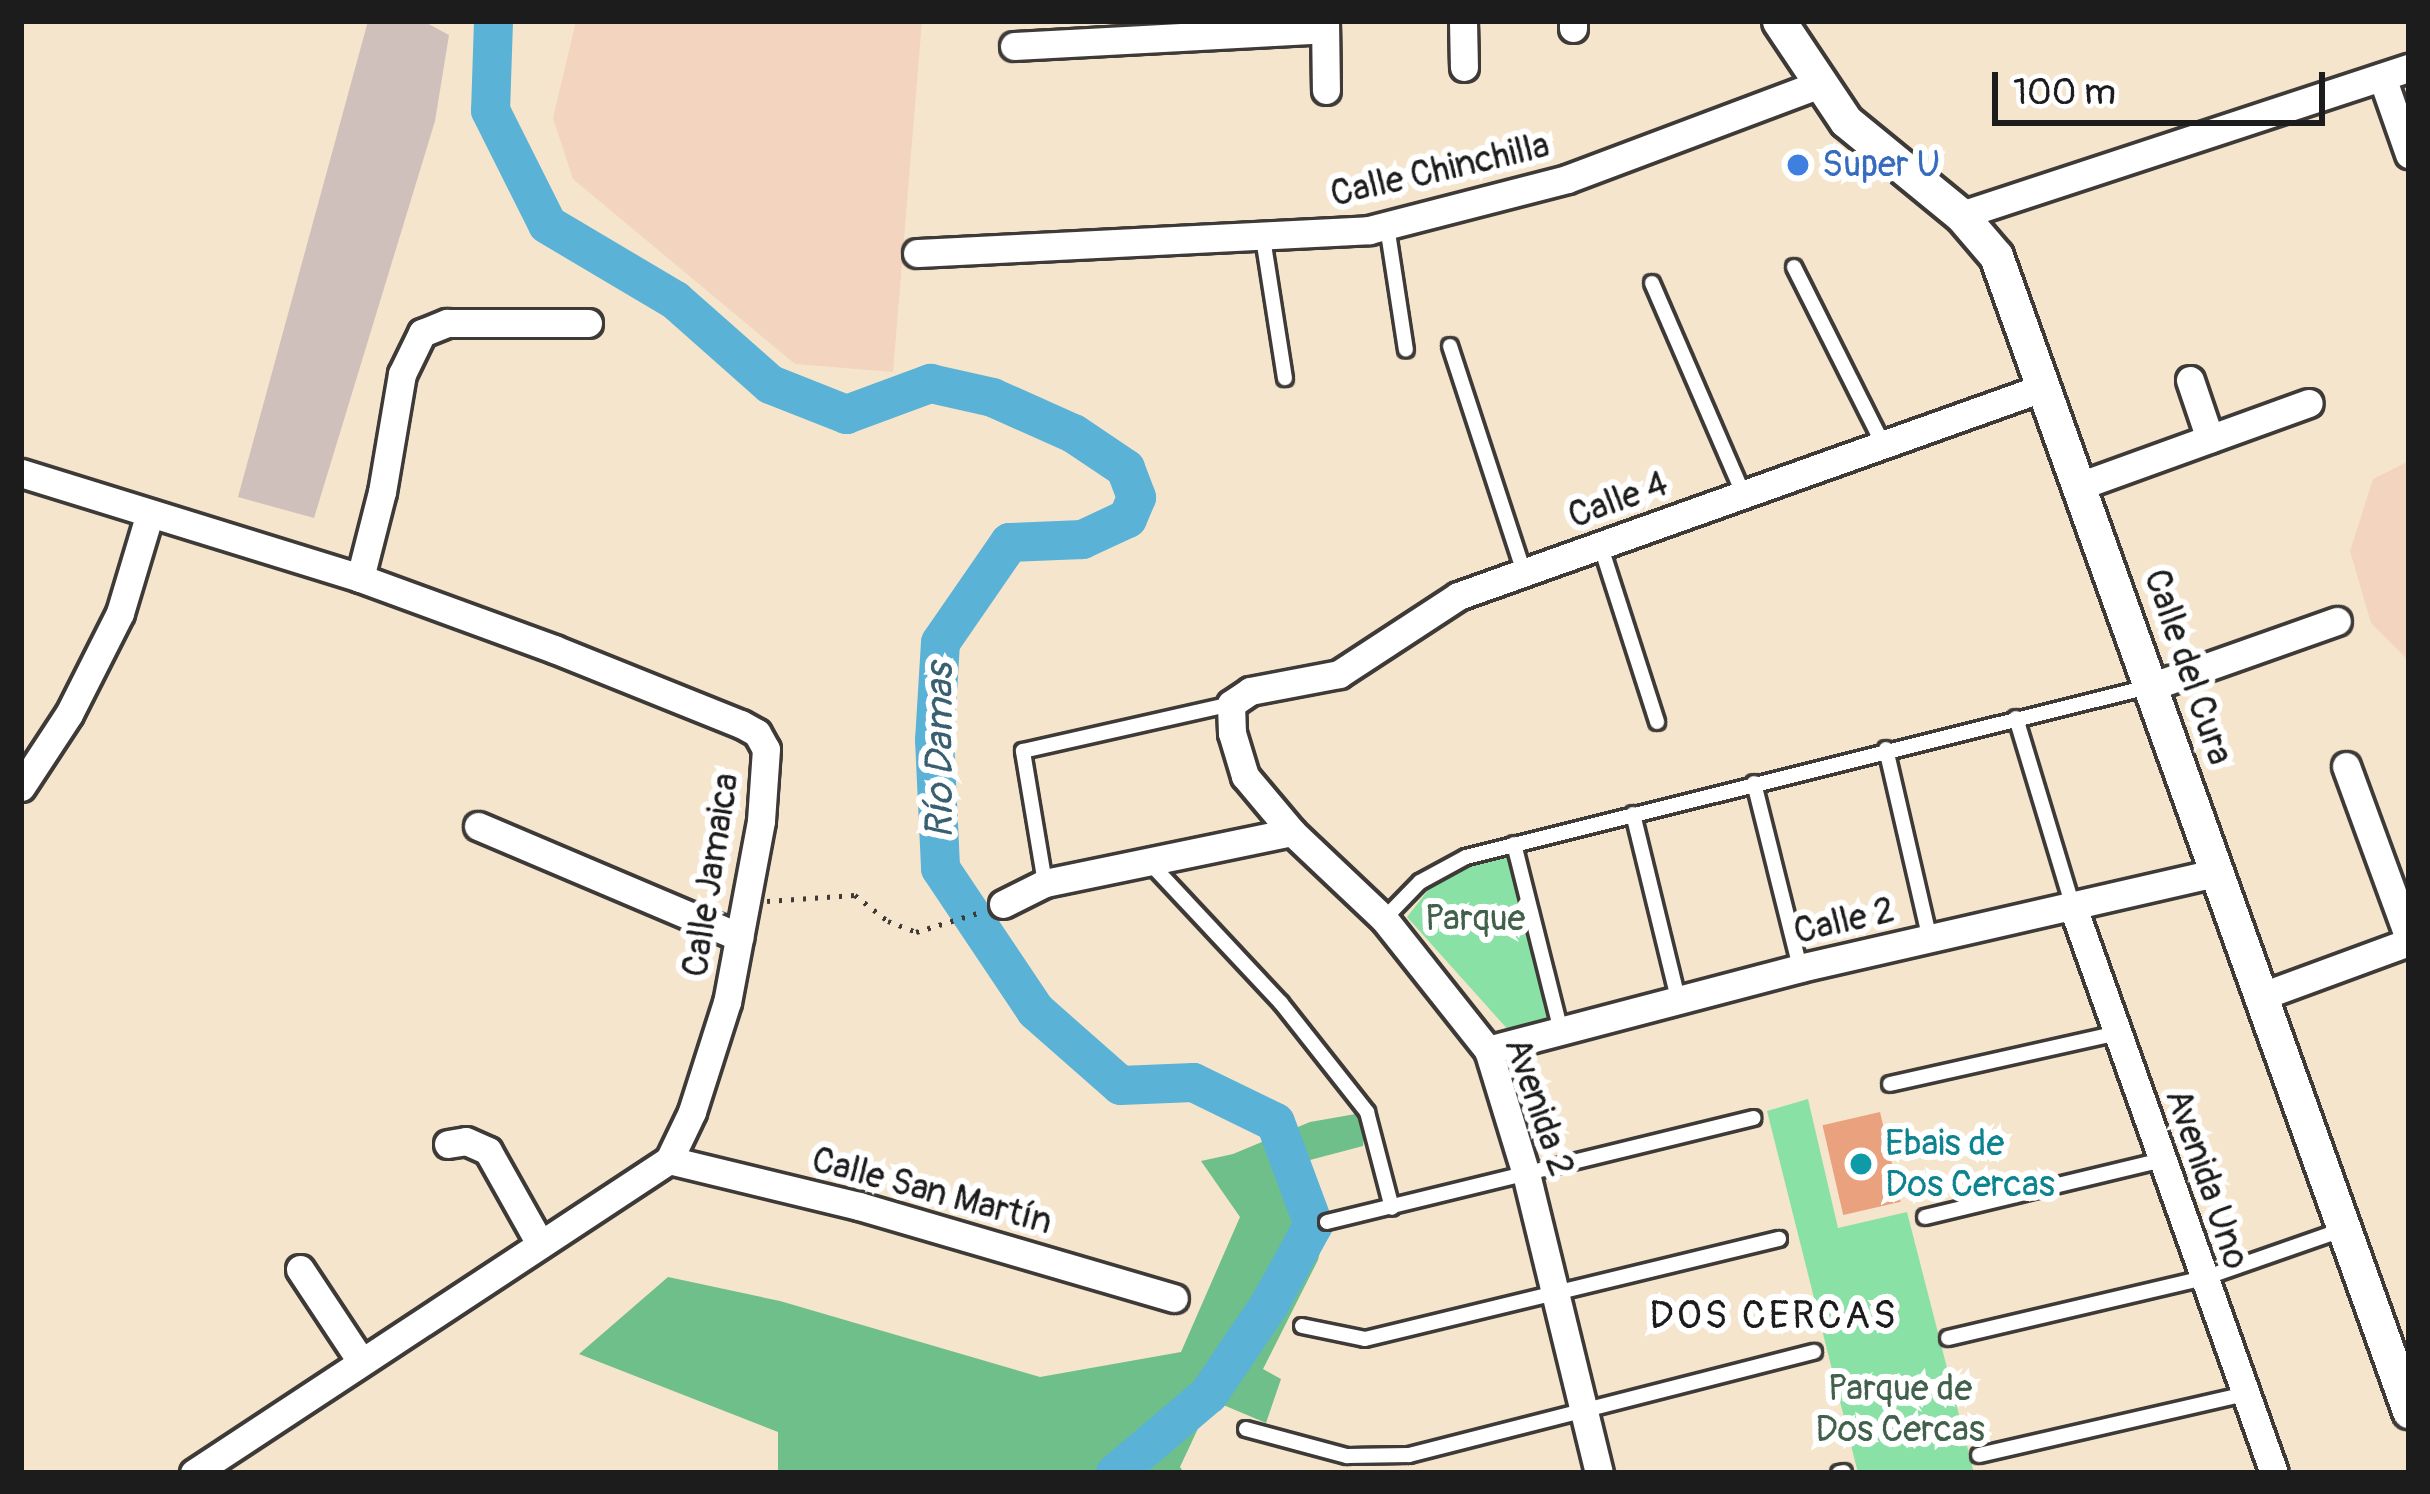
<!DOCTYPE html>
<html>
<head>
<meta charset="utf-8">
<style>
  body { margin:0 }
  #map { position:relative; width:2430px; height:1494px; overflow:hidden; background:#f5e5cd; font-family:Pangolin,sans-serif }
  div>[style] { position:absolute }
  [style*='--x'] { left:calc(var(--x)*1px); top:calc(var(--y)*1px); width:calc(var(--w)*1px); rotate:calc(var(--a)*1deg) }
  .built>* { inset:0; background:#f3d4bf }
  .industrial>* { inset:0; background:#cfc0bb }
  .green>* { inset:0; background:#8ae1a5 }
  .forest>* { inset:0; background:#6fbf8a }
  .river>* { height:39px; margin:-19.5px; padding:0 19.5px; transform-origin:19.5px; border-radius:19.5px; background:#5ab2d7 }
  .building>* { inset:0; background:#eaa17d; transform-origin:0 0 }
  .path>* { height:4.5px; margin-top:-2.25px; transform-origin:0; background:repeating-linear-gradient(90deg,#3d3a37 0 3px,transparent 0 12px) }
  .roads { filter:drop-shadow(3px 0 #3d3a37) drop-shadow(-3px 0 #3d3a37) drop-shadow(0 3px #3d3a37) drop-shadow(0 -3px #3d3a37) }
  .service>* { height:14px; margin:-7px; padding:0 7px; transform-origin:7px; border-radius:7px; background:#fff }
  .minor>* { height:27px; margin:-13.5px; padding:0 13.5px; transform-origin:13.5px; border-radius:13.5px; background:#fff }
  .tertiary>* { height:33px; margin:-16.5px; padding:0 16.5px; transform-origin:16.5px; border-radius:16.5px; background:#fff }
  .dots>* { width:33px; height:33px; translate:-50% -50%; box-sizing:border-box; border:6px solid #fff; border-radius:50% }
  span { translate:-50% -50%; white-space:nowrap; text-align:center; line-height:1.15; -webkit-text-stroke:12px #fff; paint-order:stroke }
  .shop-label { font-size:36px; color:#366cbe }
  .left { translate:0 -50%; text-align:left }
  .street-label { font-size:36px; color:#1c1c1c }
  .park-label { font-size:36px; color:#42614c }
  .culture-label { font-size:36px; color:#0d838f }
  .water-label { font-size:39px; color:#386070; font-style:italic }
  .neighbourhood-label { font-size:39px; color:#1c1c1c; letter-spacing:3px }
  .frame { position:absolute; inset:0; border:24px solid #1c1c1c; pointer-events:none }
  .scale { position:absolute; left:1992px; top:72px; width:333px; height:54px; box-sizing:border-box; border:6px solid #1c1c1c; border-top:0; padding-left:15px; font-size:36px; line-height:42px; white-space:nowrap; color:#1c1c1c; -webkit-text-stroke:9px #fff; paint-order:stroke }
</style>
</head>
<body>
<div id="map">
  <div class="built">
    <div style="clip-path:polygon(576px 21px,922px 21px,893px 372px,795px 364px,573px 179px,553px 118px)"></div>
    <div style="clip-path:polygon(2409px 461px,2409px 661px,2371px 623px,2350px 551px,2373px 479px)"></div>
  </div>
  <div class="industrial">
    <div style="clip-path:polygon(368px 21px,423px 21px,449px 35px,435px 121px,314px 518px,238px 497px)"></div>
  </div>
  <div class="green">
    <div style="clip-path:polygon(1510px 853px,1552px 1022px,1511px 1033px,1407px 917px,1429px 889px,1454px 872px)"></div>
    <div style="clip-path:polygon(1808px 1099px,1838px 1228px,1907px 1212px,1974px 1473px,1858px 1473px,1767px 1111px)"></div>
  </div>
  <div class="forest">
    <div style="clip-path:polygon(1367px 1112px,1363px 1146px,1310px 1160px,1327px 1222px,1318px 1260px,1263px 1369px,1281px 1379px,1266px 1423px,1221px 1404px,1202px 1420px,1180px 1467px,1184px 1473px,778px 1473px,778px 1432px,579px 1354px,668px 1277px,780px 1301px,1040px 1377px,1181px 1352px,1240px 1217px,1201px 1161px,1233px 1154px,1310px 1122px)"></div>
  </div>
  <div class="river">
    <div style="--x:493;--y:21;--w:89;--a:91.9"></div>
    <div style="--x:490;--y:110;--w:127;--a:63.4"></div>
    <div style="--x:547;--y:224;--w:149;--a:30.7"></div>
    <div style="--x:675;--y:300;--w:127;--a:41.5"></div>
    <div style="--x:770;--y:384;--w:82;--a:21.5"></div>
    <div style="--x:846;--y:414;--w:90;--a:-20.3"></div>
    <div style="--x:930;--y:383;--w:64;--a:12.7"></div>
    <div style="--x:992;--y:397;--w:89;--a:24"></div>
    <div style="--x:1073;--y:433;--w:63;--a:33.9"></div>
    <div style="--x:1125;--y:468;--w:31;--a:69"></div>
    <div style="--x:1136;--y:497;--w:23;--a:113"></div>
    <div style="--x:1127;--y:518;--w:50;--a:155"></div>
    <div style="--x:1082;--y:539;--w:73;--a:177.6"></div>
    <div style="--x:1009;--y:542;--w:121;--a:124.6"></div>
    <div style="--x:940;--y:642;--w:97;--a:93.5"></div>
    <div style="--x:934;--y:739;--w:129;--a:87.3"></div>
    <div style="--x:940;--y:868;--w:171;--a:56.2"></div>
    <div style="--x:1035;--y:1010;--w:113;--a:41.4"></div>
    <div style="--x:1120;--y:1085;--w:73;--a:-2.4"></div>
    <div style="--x:1193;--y:1082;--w:91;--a:26"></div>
    <div style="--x:1275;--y:1122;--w:109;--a:69.6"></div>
    <div style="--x:1313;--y:1224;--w:91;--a:118.8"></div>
    <div style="--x:1269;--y:1304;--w:109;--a:124.1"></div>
    <div style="--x:1208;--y:1394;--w:122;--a:139.7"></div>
  </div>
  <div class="building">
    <div style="left:1880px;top:1112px;width:92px;height:59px;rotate:77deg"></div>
  </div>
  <div class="path">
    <div style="--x:767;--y:901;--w:88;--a:-3.9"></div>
    <div style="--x:855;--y:895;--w:42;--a:38.2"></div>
    <div style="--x:888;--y:921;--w:30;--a:21"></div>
    <div style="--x:916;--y:932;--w:68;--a:-17.1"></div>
  </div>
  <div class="roads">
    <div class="service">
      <div style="--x:1387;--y:226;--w:125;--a:81.3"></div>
      <div style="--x:1263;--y:238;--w:142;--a:81.1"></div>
      <div style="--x:1794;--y:267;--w:196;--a:63.3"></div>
      <div style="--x:1652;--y:283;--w:229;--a:66.6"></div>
      <div style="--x:1450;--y:346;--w:238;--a:71.9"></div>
      <div style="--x:1600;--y:544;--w:187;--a:72.2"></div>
      <div style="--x:2016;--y:718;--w:201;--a:73.2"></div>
      <div style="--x:1886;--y:749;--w:195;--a:77"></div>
      <div style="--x:1754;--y:783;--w:191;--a:76"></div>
      <div style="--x:1633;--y:814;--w:189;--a:76.3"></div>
      <div style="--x:1514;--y:844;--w:189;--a:75.9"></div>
      <div style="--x:1149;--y:862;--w:193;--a:46.9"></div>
      <div style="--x:1281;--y:1003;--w:139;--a:51.7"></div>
      <div style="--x:1367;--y:1112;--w:99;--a:75.4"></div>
      <div style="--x:1045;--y:883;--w:134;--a:-99.5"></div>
      <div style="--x:1023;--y:751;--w:213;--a:-12.7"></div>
      <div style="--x:1384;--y:919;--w:52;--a:-45.8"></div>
      <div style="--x:1420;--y:882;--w:52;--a:-28.5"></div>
      <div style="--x:1466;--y:857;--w:703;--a:-14"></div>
      <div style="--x:1890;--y:1084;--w:234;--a:-12.6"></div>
      <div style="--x:1925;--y:1217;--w:244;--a:-13.5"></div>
      <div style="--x:1327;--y:1222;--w:439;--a:-13.7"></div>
      <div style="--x:1302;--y:1326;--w:64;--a:11.7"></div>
      <div style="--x:1365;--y:1339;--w:426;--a:-13.6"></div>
      <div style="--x:1948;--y:1338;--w:263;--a:-13.2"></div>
      <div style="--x:2204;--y:1278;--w:146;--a:-19.2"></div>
      <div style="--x:1246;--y:1429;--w:105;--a:15"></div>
      <div style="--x:1347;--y:1456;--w:62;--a:-0.9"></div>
      <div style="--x:1409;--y:1455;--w:418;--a:-14.3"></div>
      <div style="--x:1979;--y:1455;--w:274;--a:-12.9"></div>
      <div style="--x:1839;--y:1473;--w:5;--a:-11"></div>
    </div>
    <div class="minor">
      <div style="--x:1325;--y:21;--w:69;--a:89.2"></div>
      <div style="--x:1463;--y:21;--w:46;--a:88.8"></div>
      <div style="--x:1573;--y:28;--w:7;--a:-90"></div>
      <div style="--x:1014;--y:46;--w:311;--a:-3.1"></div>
      <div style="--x:2382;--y:77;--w:82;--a:70.7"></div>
      <div style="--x:1961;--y:215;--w:472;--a:-18.2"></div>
      <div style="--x:917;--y:253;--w:453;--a:-2.9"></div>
      <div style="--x:1369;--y:230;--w:204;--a:-14.4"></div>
      <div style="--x:1567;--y:179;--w:270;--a:-20.6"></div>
      <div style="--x:2190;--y:380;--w:62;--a:71.3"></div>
      <div style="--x:21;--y:473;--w:355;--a:17.2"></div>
      <div style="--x:360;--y:578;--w:207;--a:20.1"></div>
      <div style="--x:554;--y:649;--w:201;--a:21.9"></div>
      <div style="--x:741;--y:724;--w:18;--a:29"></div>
      <div style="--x:757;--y:733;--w:18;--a:61"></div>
      <div style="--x:766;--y:749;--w:72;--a:94"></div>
      <div style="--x:761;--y:821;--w:184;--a:100.6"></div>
      <div style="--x:727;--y:1002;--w:115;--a:107.7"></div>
      <div style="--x:692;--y:1112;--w:53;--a:115.6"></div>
      <div style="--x:669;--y:1160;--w:569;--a:146.62"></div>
      <div style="--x:2082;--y:485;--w:241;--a:-19.9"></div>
      <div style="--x:360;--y:578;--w:89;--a:-75.7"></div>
      <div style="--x:382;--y:492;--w:120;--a:-80.4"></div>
      <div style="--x:402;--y:374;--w:46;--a:-64"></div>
      <div style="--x:422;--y:333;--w:27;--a:-22"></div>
      <div style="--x:447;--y:323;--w:141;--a:0"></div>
      <div style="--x:2153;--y:686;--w:195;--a:-19.5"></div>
      <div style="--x:2346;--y:766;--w:183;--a:69.9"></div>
      <div style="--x:21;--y:787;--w:87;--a:-56.7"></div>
      <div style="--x:69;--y:714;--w:113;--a:-63.2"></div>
      <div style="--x:120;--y:613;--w:104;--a:-73.3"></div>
      <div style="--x:478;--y:826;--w:284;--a:23"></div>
      <div style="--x:1003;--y:904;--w:47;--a:-26.6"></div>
      <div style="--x:1045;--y:883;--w:252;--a:-11.7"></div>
      <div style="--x:2074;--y:910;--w:597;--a:70.44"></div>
      <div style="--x:2262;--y:996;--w:157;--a:-20.2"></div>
      <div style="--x:1488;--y:1050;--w:323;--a:-14.7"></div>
      <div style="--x:1800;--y:968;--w:430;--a:-12.9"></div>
      <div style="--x:448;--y:1144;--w:18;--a:-9"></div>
      <div style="--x:466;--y:1141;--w:24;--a:24"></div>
      <div style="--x:488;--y:1151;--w:104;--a:60.7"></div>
      <div style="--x:669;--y:1160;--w:195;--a:13.6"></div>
      <div style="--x:859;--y:1206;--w:328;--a:16.3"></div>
      <div style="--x:300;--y:1269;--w:110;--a:56.5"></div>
      <div style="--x:1599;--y:1473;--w:308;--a:-103.7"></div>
      <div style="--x:1526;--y:1174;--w:130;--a:-107"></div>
      <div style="--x:1488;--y:1050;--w:167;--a:-128.4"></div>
      <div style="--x:1384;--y:919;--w:127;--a:-136.6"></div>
      <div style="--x:1292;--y:832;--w:73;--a:-130"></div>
      <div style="--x:1245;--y:776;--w:45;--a:-106.8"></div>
      <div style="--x:1232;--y:733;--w:29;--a:-92"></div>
      <div style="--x:1231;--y:704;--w:23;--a:-34"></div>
      <div style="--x:1250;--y:691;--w:91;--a:-10.8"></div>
      <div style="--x:1339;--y:674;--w:142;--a:-33.2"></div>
      <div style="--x:1458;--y:596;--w:623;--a:-19.6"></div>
    </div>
    <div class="tertiary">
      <div style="--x:1779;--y:21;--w:120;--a:56.2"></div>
      <div style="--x:1846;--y:121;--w:149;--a:39.3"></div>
      <div style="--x:1961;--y:215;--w:54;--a:49.5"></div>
      <div style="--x:1996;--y:256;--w:1227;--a:70.32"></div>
    </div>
  </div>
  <div class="dots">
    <div style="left:1798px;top:165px;background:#3f7fe0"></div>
    <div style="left:1861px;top:1164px;background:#0f9aa8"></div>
  </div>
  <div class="shop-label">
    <span class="left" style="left:1822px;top:165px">Super U</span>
  </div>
  <div class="street-label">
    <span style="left:1440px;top:170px;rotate:-13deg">Calle Chinchilla</span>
    <span style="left:1618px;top:500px;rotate:-20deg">Calle 4</span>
    <span style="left:2188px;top:667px;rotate:71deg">Calle del Cura</span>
    <span style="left:711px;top:875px;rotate:-81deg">Calle Jamaica</span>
    <span style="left:1844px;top:921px;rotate:-13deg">Calle 2</span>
    <span style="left:1539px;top:1107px;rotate:71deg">Avenida 2</span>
    <span style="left:2207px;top:1179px;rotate:71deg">Avenida Uno</span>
    <span style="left:932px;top:1191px;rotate:15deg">Calle San Martín</span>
  </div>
  <div class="park-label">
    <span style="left:1475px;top:919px">Parque</span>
    <span style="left:1900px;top:1409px">Parque de<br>Dos Cercas</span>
  </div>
  <div class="culture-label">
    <span class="left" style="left:1885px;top:1164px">Ebais de<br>Dos Cercas</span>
  </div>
  <div class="water-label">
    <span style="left:940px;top:751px;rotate:-90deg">Río Damas</span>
  </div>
  <div class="neighbourhood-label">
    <span style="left:1774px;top:1316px">DOS CERCAS</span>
  </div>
  <div class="frame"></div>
  <div class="scale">100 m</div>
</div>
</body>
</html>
